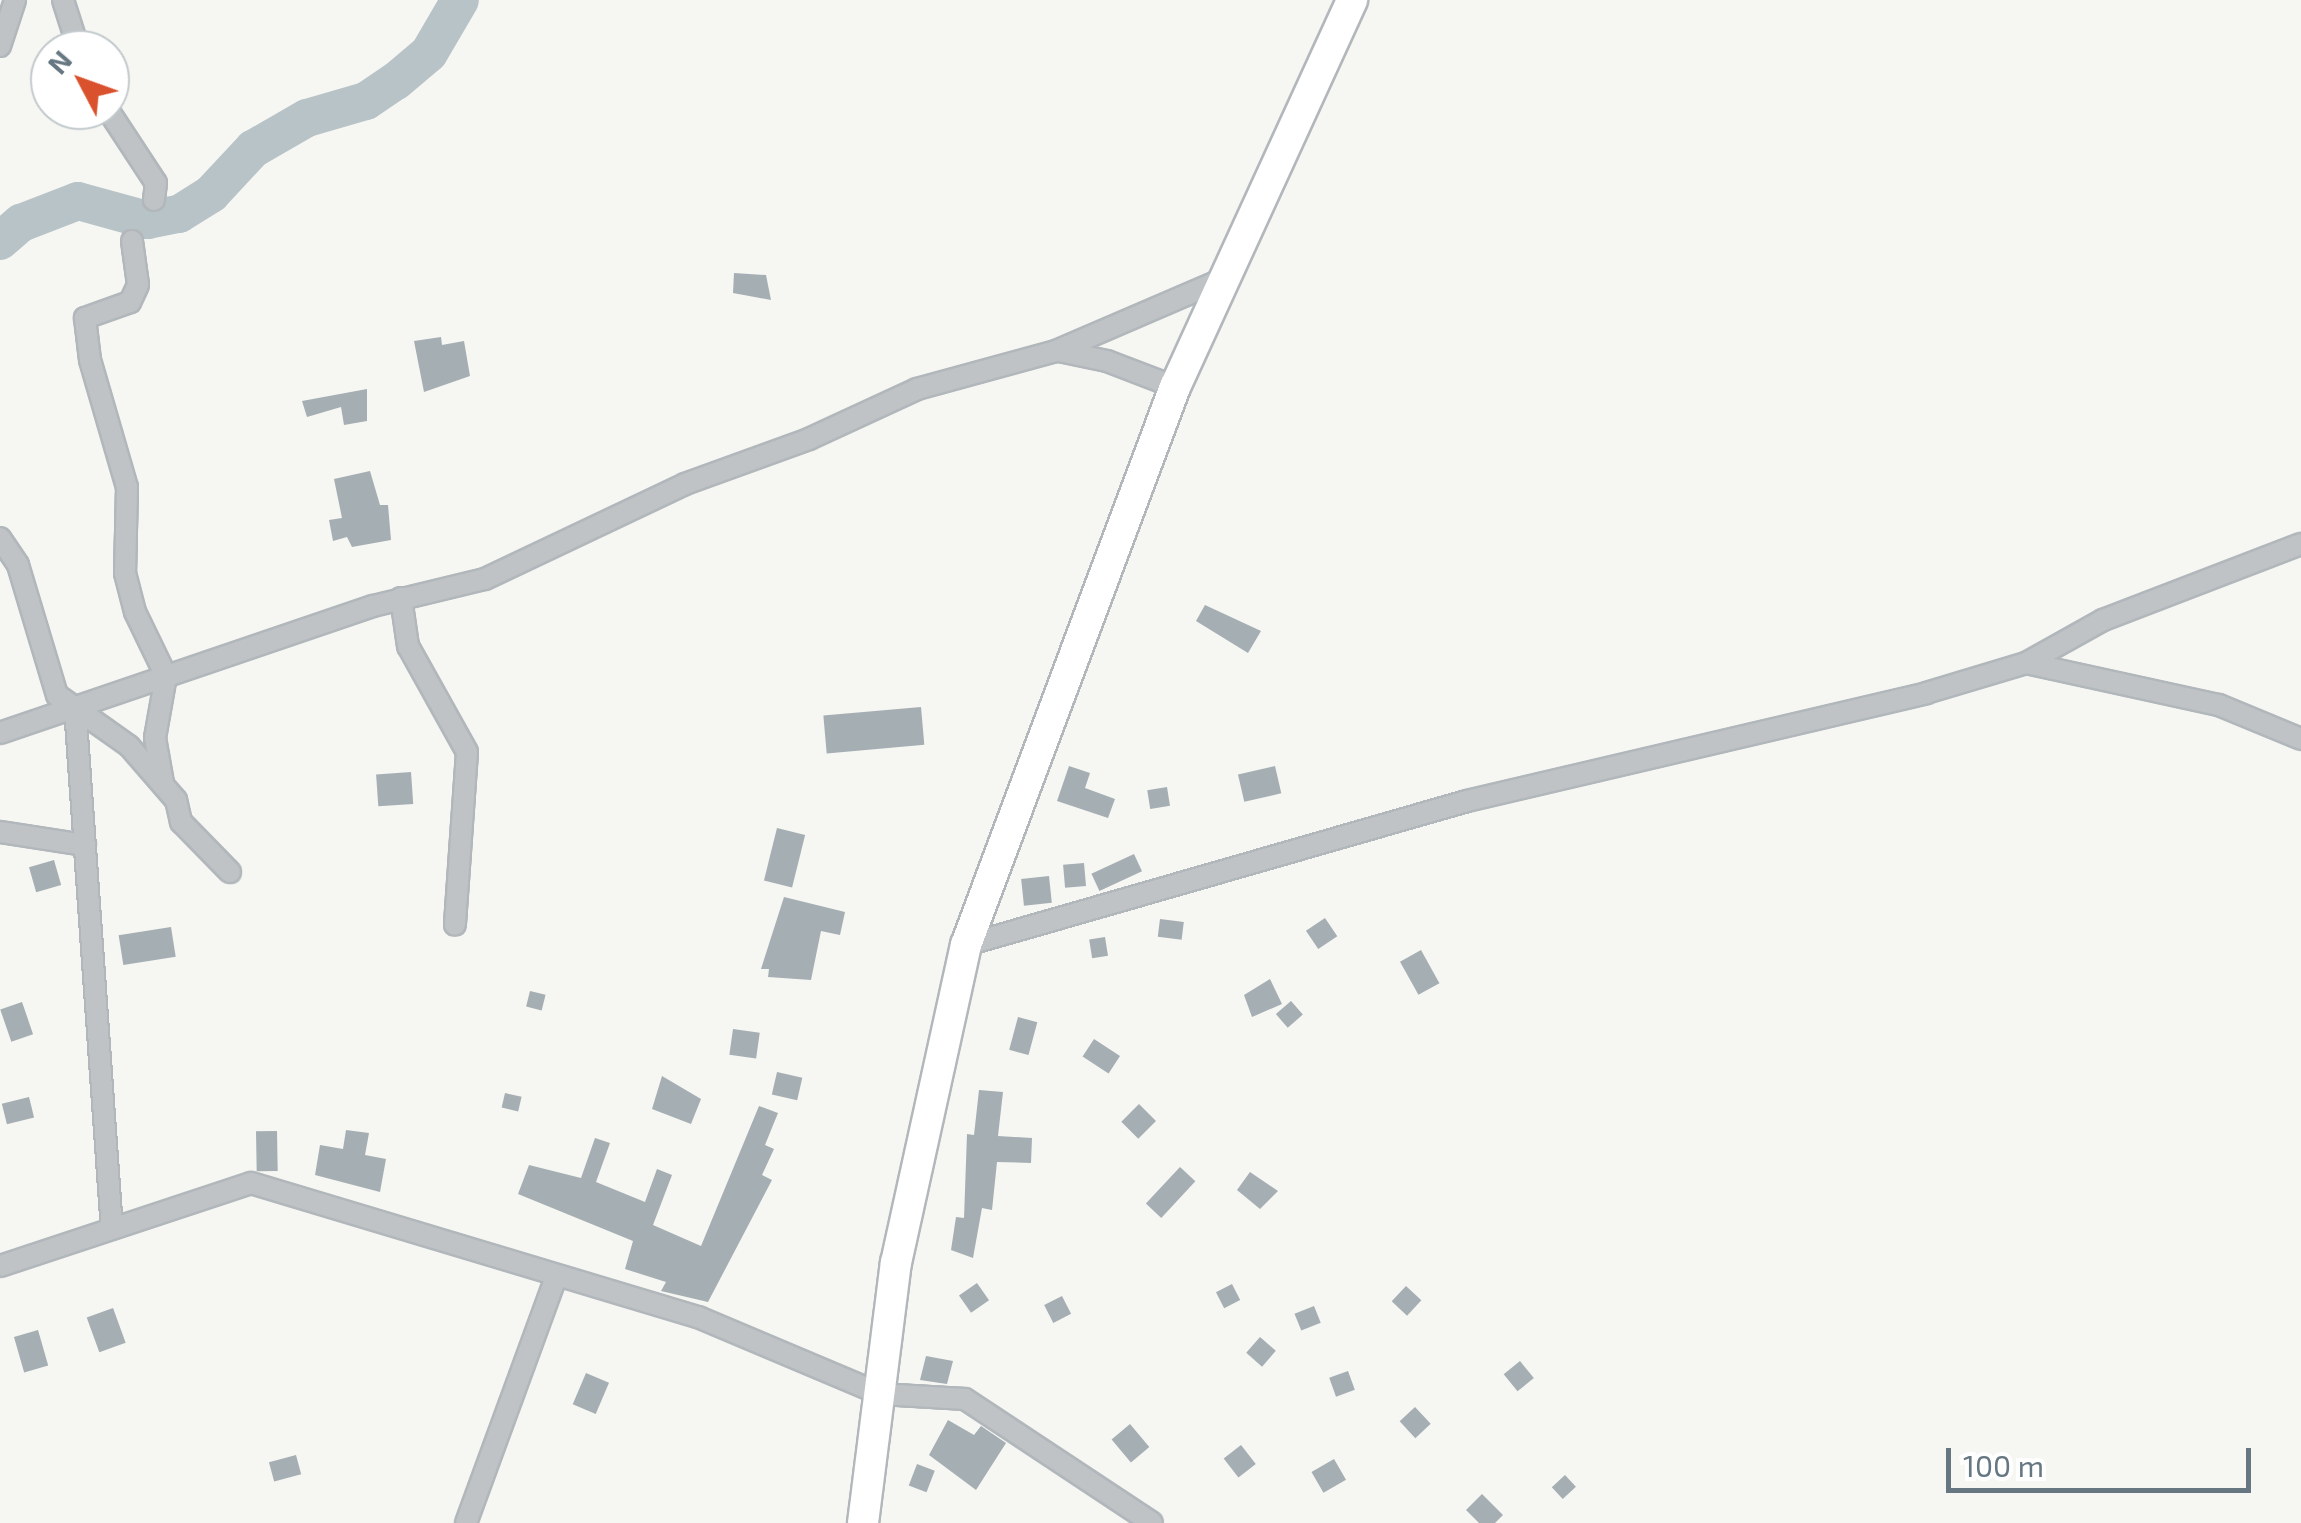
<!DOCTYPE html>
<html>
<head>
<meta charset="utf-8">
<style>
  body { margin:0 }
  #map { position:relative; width:2301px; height:1523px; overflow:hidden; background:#f6f6f2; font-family:"Exo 2",sans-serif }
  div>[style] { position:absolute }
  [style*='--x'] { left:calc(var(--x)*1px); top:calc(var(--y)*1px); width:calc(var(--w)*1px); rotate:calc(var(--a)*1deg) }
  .river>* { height:38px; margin:-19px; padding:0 19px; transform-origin:19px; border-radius:19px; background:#b8c3c7 }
  .building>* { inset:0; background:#a5aeb3; transform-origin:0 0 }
  .roads { filter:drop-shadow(2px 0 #b1b7bb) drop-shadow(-2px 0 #b1b7bb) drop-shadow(0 2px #b1b7bb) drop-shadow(0 -2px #b1b7bb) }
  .street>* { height:20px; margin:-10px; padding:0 10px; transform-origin:10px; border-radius:10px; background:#bfc3c6 }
  .secondary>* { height:30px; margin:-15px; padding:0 15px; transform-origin:15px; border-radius:15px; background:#fff }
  span { translate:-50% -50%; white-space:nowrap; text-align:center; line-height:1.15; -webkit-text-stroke:10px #fff; paint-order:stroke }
  .north { position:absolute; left:30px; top:30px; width:100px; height:100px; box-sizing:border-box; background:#fff; border:2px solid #c2c9cd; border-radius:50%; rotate:311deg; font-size:28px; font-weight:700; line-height:40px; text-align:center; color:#667782 }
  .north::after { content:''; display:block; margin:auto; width:35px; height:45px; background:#da512e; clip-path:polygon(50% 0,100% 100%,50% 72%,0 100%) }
  .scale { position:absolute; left:1946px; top:1448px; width:305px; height:45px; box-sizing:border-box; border:5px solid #667782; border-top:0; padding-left:12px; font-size:30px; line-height:35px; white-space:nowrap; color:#667782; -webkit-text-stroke:8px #fff; paint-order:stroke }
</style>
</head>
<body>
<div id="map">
  <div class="river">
    <div style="--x:0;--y:241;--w:28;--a:-41"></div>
    <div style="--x:21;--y:223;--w:61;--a:-21.1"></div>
    <div style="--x:78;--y:201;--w:72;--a:15.4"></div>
    <div style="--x:147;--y:220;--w:33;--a:-11"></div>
    <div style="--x:179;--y:214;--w:38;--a:-32"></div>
    <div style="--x:211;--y:194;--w:62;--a:-47"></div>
    <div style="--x:253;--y:149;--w:62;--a:-29.9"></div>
    <div style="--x:307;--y:118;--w:61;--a:-16.1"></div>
    <div style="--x:366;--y:101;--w:36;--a:-34"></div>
    <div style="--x:396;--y:81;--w:43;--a:-40.3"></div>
    <div style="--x:429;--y:53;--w:61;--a:-59.7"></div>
  </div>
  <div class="building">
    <div style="clip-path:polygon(734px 273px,766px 275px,771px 300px,733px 293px)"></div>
    <div style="clip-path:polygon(441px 337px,442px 345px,464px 341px,470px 376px,424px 392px,414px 341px)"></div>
    <div style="clip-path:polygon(367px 389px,367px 421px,344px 425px,341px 407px,307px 417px,302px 401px)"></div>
    <div style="clip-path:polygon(370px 471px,380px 505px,388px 505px,391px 540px,352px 547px,347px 537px,333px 541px,329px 520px,342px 518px,334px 479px)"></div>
    <div style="clip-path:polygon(1205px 605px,1261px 631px,1248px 653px,1196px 621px)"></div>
    <div style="left:921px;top:707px;width:38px;height:98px;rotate:85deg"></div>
    <div style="clip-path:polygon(1069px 766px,1090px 773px,1085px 788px,1115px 799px,1108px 818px,1057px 801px)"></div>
    <div style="left:1275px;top:766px;width:28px;height:38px;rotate:77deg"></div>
    <div style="left:411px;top:772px;width:32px;height:35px;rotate:86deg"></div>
    <div style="left:1167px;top:787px;width:19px;height:20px;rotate:81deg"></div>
    <div style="left:777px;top:828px;width:29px;height:54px;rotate:14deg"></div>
    <div style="left:1134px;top:854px;width:19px;height:47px;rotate:65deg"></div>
    <div style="left:54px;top:860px;width:26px;height:26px;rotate:74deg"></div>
    <div style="left:1084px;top:863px;width:23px;height:21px;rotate:85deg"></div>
    <div style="left:1049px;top:876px;width:27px;height:28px;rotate:84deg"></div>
    <div style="clip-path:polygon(784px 897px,845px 912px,840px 935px,821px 931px,811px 980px,768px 977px,769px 969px,761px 969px)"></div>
    <div style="left:1325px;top:918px;width:22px;height:23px;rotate:56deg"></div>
    <div style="left:1160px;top:919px;width:24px;height:18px;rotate:7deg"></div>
    <div style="left:171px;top:927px;width:30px;height:53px;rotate:81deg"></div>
    <div style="left:1105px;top:937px;width:19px;height:16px;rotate:81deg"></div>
    <div style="left:1421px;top:950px;width:38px;height:24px;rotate:61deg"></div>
    <div style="clip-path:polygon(1270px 979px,1282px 1004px,1252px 1017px,1244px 995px)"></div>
    <div style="left:530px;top:991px;width:16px;height:16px;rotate:14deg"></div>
    <div style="left:1291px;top:1001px;width:18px;height:20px;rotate:49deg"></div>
    <div style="left:22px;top:1002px;width:34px;height:23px;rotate:71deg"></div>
    <div style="left:1018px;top:1017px;width:20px;height:34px;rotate:15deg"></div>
    <div style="left:733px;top:1029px;width:27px;height:26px;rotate:8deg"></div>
    <div style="left:1094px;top:1039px;width:31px;height:21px;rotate:33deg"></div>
    <div style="left:777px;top:1072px;width:26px;height:23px;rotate:13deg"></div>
    <div style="clip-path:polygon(662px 1076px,701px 1099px,691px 1124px,652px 1109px)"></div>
    <div style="clip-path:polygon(979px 1090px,1003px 1092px,998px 1136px,1032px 1138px,1031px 1163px,997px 1162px,992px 1210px,982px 1208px,973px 1258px,951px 1250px,956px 1217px,964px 1218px,967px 1134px,974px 1135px)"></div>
    <div style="left:505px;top:1093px;width:17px;height:15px;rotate:13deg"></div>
    <div style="left:29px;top:1097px;width:21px;height:28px;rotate:76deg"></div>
    <div style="left:1139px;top:1104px;width:24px;height:25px;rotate:45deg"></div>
    <div style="clip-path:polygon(759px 1106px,778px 1113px,765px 1145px,774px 1149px,762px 1175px,772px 1180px,708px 1302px,661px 1291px,666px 1282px,625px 1269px,633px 1241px,518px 1194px,529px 1165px,581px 1178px,595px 1138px,610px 1143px,596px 1182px,645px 1202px,657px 1169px,672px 1175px,653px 1225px,701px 1246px)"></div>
    <div style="clip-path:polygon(346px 1130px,369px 1133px,365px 1155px,386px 1159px,380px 1192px,315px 1175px,320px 1145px,343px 1149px)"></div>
    <div style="left:277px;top:1131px;width:40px;height:21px;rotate:89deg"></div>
    <div style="left:1180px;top:1167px;width:21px;height:50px;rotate:43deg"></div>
    <div style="clip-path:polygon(1250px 1172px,1278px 1191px,1260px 1209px,1237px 1190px)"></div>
    <div style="left:977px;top:1283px;width:21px;height:22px;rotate:55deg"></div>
    <div style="left:1232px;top:1284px;width:18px;height:18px;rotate:63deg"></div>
    <div style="left:1406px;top:1286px;width:21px;height:21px;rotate:43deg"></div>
    <div style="left:1062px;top:1296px;width:20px;height:20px;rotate:63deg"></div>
    <div style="left:1314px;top:1306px;width:18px;height:21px;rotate:68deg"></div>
    <div style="left:113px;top:1308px;width:37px;height:28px;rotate:70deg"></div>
    <div style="left:38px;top:1330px;width:37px;height:25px;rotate:74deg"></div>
    <div style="left:1260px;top:1337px;width:21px;height:21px;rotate:41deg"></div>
    <div style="clip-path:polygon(926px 1356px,953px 1361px,947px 1384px,920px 1380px)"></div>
    <div style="left:1520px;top:1361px;width:22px;height:21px;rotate:51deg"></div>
    <div style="left:1348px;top:1371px;width:20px;height:20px;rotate:70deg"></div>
    <div style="left:586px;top:1373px;width:25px;height:34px;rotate:23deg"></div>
    <div style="left:1415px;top:1407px;width:23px;height:21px;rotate:47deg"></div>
    <div style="clip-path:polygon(948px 1420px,974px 1435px,981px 1426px,1006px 1443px,976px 1490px,929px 1455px)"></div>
    <div style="left:1130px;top:1424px;width:30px;height:24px;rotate:50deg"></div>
    <div style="left:1241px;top:1445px;width:24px;height:22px;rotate:52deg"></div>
    <div style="left:296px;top:1455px;width:20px;height:28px;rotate:75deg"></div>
    <div style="left:1334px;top:1459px;width:24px;height:26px;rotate:60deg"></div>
    <div style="left:917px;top:1464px;width:19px;height:23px;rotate:21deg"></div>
    <div style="left:1565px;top:1475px;width:16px;height:18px;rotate:47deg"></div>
    <div style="clip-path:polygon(1482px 1494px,1503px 1515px,1495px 1523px,1479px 1523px,1466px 1510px)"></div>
  </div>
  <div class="roads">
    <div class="street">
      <div style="--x:63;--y:0;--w:52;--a:72.3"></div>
      <div style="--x:0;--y:46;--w:48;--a:-71.9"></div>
      <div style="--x:108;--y:110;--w:87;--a:56.7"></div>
      <div style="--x:156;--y:183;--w:17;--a:97"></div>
      <div style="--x:132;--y:241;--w:44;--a:82.2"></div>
      <div style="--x:138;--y:285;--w:19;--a:115"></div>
      <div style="--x:130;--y:302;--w:48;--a:160.4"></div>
      <div style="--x:85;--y:318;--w:42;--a:83.2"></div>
      <div style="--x:90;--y:360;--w:132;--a:73.8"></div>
      <div style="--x:127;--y:487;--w:86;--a:91.3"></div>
      <div style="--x:125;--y:573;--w:40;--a:75.6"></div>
      <div style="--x:135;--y:612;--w:71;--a:64.2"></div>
      <div style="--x:166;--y:676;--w:63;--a:100.1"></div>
      <div style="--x:155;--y:738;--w:46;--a:79.9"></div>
      <div style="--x:1059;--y:351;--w:49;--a:11.8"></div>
      <div style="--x:1107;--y:361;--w:73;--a:20.9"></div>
      <div style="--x:0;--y:538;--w:32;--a:56"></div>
      <div style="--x:18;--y:565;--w:136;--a:73.3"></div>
      <div style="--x:57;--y:695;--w:88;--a:35.3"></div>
      <div style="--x:129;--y:746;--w:72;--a:49"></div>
      <div style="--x:176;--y:800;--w:23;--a:77"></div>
      <div style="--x:181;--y:822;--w:70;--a:45.6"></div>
      <div style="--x:401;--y:598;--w:49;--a:81.7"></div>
      <div style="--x:408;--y:646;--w:121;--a:60.9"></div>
      <div style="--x:467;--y:752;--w:173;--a:94"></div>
      <div style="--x:2026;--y:663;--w:88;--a:-29.2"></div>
      <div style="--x:2103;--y:620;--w:212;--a:-21"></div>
      <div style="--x:75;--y:707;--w:523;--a:85.95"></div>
      <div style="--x:0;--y:733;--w:394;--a:-18.8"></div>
      <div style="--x:373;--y:606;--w:115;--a:-13.6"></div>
      <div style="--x:485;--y:579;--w:221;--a:-25.4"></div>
      <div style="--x:685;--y:484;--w:132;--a:-19.9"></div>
      <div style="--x:809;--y:439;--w:119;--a:-24.8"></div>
      <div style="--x:917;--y:389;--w:144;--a:-15.3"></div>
      <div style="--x:1056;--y:351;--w:180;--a:-23.3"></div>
      <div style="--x:0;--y:832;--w:86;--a:8.7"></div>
      <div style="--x:966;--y:945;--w:521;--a:-16.04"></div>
      <div style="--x:1467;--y:801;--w:472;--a:-13.2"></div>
      <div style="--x:1926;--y:693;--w:104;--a:-16.7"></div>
      <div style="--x:2026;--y:663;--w:198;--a:12.3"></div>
      <div style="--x:2219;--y:705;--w:89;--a:22.5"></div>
      <div style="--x:0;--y:1266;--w:264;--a:-18.3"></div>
      <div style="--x:251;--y:1183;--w:467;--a:16.7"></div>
      <div style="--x:698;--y:1317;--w:198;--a:22.9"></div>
      <div style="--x:880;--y:1394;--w:85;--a:3.4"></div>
      <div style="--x:965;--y:1399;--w:224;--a:33.5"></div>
      <div style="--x:466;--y:1523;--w:262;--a:-69.9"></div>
    </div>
    <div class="secondary">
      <div style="--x:863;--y:1523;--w:262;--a:-82.8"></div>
      <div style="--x:896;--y:1263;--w:326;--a:-77.6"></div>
      <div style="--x:966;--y:945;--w:596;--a:-69.47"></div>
      <div style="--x:1175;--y:387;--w:426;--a:-65.4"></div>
    </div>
  </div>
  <div class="north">N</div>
  <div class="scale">100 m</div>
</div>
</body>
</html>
